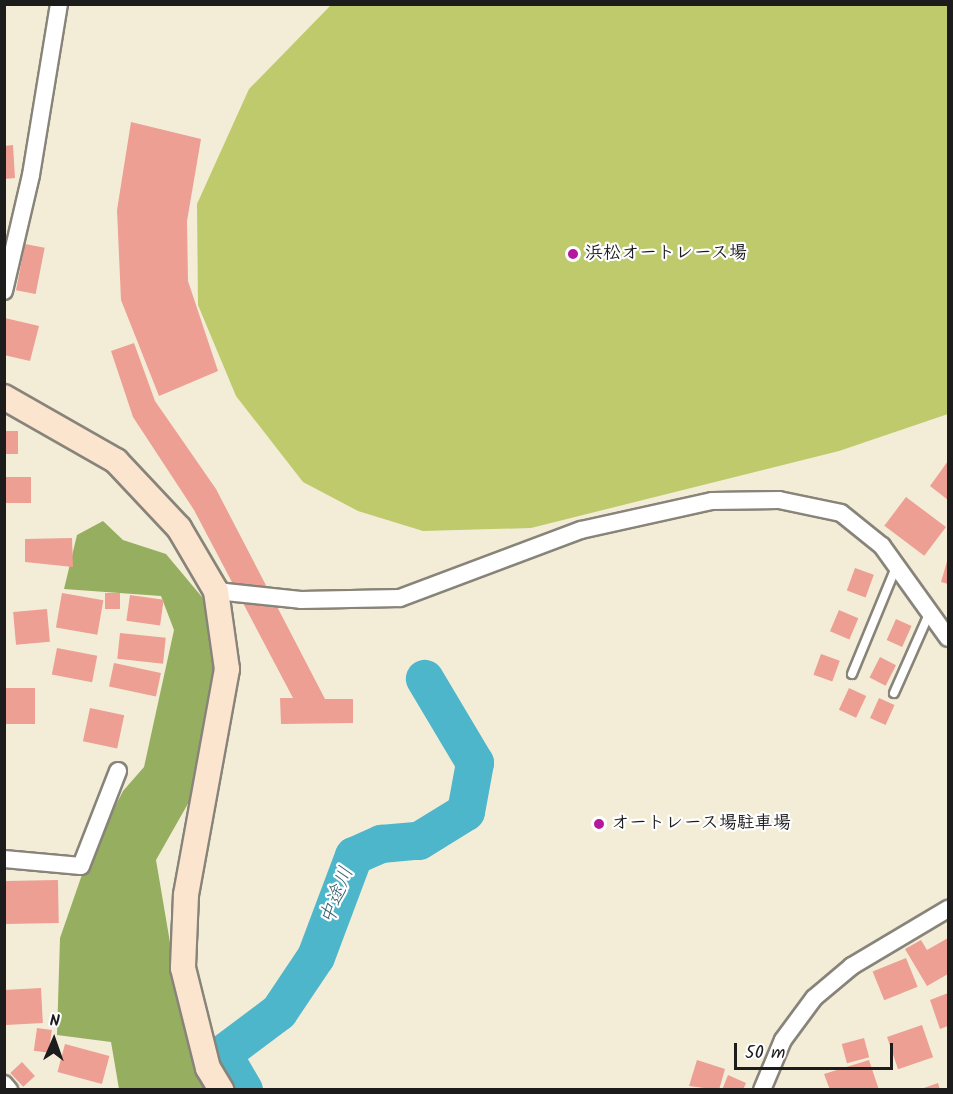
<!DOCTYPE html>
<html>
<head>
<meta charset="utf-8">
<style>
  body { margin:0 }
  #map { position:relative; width:953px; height:1094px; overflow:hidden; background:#f3edd8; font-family:Kalam,"Klee One",sans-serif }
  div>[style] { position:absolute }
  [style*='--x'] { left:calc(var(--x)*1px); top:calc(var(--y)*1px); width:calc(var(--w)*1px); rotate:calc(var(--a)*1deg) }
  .green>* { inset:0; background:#beca6b }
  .forest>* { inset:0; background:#96ae5f }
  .river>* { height:38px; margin:-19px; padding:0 19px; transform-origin:19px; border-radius:19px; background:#4db6cb }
  .building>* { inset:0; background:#ec9f92; transform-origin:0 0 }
  .roads { filter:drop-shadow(2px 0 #88847a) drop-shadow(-2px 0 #88847a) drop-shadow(0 2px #88847a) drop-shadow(0 -2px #88847a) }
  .lane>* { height:8px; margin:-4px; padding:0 4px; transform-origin:4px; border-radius:4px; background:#fff }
  .street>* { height:16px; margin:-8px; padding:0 8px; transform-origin:8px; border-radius:8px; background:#fff }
  .secondary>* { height:24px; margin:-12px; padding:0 12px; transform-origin:12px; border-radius:12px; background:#fce5cf }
  .dots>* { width:16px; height:16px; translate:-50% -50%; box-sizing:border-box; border:3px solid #fff; border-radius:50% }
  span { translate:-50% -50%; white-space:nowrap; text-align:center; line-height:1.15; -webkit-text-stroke:4.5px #fff; paint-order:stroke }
  .poi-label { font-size:18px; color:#1c1c1c; font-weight:700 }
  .left { translate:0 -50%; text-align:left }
  .water-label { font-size:20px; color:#32616b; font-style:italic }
  .frame { position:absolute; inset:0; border:6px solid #1c1c1c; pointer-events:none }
  .north { position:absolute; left:24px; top:1010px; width:60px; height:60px; -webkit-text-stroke:4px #fff; paint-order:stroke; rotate:2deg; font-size:16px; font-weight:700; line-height:24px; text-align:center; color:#1c1c1c }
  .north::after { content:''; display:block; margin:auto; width:21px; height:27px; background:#1c1c1c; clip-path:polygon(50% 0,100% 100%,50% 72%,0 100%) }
  .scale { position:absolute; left:734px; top:1043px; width:159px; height:27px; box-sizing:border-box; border:3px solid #1c1c1c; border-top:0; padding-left:8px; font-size:18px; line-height:21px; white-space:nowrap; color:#1c1c1c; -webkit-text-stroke:4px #fff; paint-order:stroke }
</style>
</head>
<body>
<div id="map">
  <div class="green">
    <div style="clip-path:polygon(331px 5px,948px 5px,948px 414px,839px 451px,531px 528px,423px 531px,358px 511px,303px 482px,236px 396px,198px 305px,197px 204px,249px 89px)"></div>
  </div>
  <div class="forest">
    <div style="clip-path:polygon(103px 521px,123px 540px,166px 554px,207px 603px,218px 672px,198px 786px,156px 860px,183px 1019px,207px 1089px,119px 1089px,111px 1042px,57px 1035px,60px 938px,86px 863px,123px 791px,144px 767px,174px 630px,161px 596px,64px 589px,77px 535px)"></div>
  </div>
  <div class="river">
    <div style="--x:244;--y:1090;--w:42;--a:-120.3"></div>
    <div style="--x:223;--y:1054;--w:70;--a:-36.9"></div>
    <div style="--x:279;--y:1012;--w:66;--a:-56.1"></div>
    <div style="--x:316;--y:957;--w:108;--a:-69.4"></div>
    <div style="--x:354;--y:856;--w:30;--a:-24"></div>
    <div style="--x:381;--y:844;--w:38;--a:-5"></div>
    <div style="--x:419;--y:841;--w:55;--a:-31.7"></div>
    <div style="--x:466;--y:812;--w:50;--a:-79.6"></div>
    <div style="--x:475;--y:763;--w:98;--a:-120.8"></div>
  </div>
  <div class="building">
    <div style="clip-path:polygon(131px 122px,201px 139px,187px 221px,188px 281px,218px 371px,159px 396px,121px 300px,117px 210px)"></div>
    <div style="clip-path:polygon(13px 145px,15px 178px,4px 179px,4px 146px)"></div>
    <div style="left:25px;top:244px;width:20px;height:47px;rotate:11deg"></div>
    <div style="clip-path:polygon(5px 318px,39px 326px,30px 361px,4px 355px)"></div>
    <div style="clip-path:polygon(134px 343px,155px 401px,216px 489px,325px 699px,353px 699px,353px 723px,281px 724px,280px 698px,293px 698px,194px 510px,133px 417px,111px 351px)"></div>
    <div style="left:4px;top:431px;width:14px;height:23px"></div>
    <div style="clip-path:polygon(948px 461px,948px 500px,930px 486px)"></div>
    <div style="left:4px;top:477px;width:27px;height:26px"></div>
    <div style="left:906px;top:497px;width:50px;height:36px;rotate:37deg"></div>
    <div style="clip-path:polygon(72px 538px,73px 567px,25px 562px,25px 539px)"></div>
    <div style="clip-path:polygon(948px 558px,948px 584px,941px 582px)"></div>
    <div style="left:855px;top:568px;width:20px;height:24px;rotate:20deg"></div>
    <div style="left:62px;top:593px;width:42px;height:35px;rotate:10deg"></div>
    <div style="left:105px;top:593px;width:15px;height:16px"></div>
    <div style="left:130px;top:595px;width:34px;height:26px;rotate:8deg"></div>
    <div style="left:47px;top:609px;width:33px;height:34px;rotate:85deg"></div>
    <div style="left:839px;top:610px;width:21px;height:23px;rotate:23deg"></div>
    <div style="left:896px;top:619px;width:17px;height:23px;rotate:24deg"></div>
    <div style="left:120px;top:633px;width:46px;height:26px;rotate:6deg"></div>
    <div style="left:57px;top:648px;width:41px;height:27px;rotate:11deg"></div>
    <div style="left:821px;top:654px;width:20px;height:22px;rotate:20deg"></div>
    <div style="left:880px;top:657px;width:18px;height:23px;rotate:27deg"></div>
    <div style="left:114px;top:663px;width:48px;height:24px;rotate:12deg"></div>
    <div style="left:6px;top:688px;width:29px;height:36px"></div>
    <div style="left:849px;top:688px;width:19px;height:24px;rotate:25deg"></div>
    <div style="left:879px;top:698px;width:17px;height:22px;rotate:24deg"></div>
    <div style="left:90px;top:708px;width:35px;height:34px;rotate:12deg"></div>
    <div style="left:58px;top:880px;width:43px;height:53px;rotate:89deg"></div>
    <div style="clip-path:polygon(948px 938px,948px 974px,927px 986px,905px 949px,921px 940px,927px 950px)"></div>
    <div style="left:906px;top:958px;width:31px;height:36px;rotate:68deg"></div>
    <div style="left:41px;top:988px;width:35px;height:37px;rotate:87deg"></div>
    <div style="clip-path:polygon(948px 993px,948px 1026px,940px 1029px,930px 1000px)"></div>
    <div style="left:922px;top:1025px;width:34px;height:37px;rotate:71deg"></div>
    <div style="left:37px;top:1028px;width:15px;height:23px;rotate:8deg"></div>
    <div style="left:864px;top:1038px;width:20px;height:23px;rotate:75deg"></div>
    <div style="left:65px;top:1044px;width:46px;height:29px;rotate:15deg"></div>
    <div style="clip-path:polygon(697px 1060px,725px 1069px,719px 1090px,689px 1086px)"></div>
    <div style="clip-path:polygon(869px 1060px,879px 1090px,830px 1090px,824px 1074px)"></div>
    <div style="left:22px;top:1062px;width:19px;height:16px;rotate:47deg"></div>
    <div style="clip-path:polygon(728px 1075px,746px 1083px,743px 1090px,722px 1090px)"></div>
    <div style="clip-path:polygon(938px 1083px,940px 1090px,921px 1090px,921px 1089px)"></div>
  </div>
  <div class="roads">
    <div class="lane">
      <div style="--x:852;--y:674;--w:116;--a:-67.6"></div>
      <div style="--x:894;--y:693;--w:86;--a:-66.1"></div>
    </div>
    <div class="street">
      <div style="--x:4;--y:291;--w:119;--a:-76.9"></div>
      <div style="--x:31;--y:175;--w:173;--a:-80.7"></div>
      <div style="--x:216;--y:591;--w:85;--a:6"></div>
      <div style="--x:301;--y:600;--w:99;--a:-1.2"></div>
      <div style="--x:400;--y:598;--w:193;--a:-20.6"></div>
      <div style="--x:581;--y:530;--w:134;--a:-12.5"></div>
      <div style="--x:712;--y:501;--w:67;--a:-0.9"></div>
      <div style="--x:779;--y:500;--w:63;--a:11.8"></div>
      <div style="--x:841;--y:513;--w:53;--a:38.8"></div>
      <div style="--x:882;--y:546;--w:113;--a:54.3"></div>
      <div style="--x:4;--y:859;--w:77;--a:5.2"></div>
      <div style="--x:81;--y:866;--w:102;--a:-68.7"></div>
      <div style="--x:4;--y:1084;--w:8;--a:50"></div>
      <div style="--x:762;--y:1090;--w:54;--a:-67.2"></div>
      <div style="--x:783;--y:1040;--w:52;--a:-53.6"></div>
      <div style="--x:814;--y:998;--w:50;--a:-40.1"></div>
      <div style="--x:852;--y:966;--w:112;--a:-30.7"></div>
    </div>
    <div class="secondary">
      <div style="--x:4;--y:397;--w:129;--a:29.7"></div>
      <div style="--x:116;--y:461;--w:92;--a:46.8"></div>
      <div style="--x:179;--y:528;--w:73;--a:59.6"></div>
      <div style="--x:216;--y:591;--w:79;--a:82"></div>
      <div style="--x:227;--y:669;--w:230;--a:100.3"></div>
      <div style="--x:186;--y:895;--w:73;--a:92.4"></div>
      <div style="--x:183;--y:968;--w:103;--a:76"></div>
      <div style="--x:208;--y:1068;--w:26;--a:59"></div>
    </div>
  </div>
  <div class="dots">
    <div style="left:573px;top:254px;background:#b5179e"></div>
    <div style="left:599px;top:824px;background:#b5179e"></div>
  </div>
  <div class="poi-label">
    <span class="left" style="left:585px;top:254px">浜松オートレース場</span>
    <span class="left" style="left:611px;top:824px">オートレース場駐車場</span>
  </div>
  <div class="water-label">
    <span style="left:338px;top:896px;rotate:-69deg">中途川</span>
  </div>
  <div class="frame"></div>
  <div class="north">N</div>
  <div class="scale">50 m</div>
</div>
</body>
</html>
